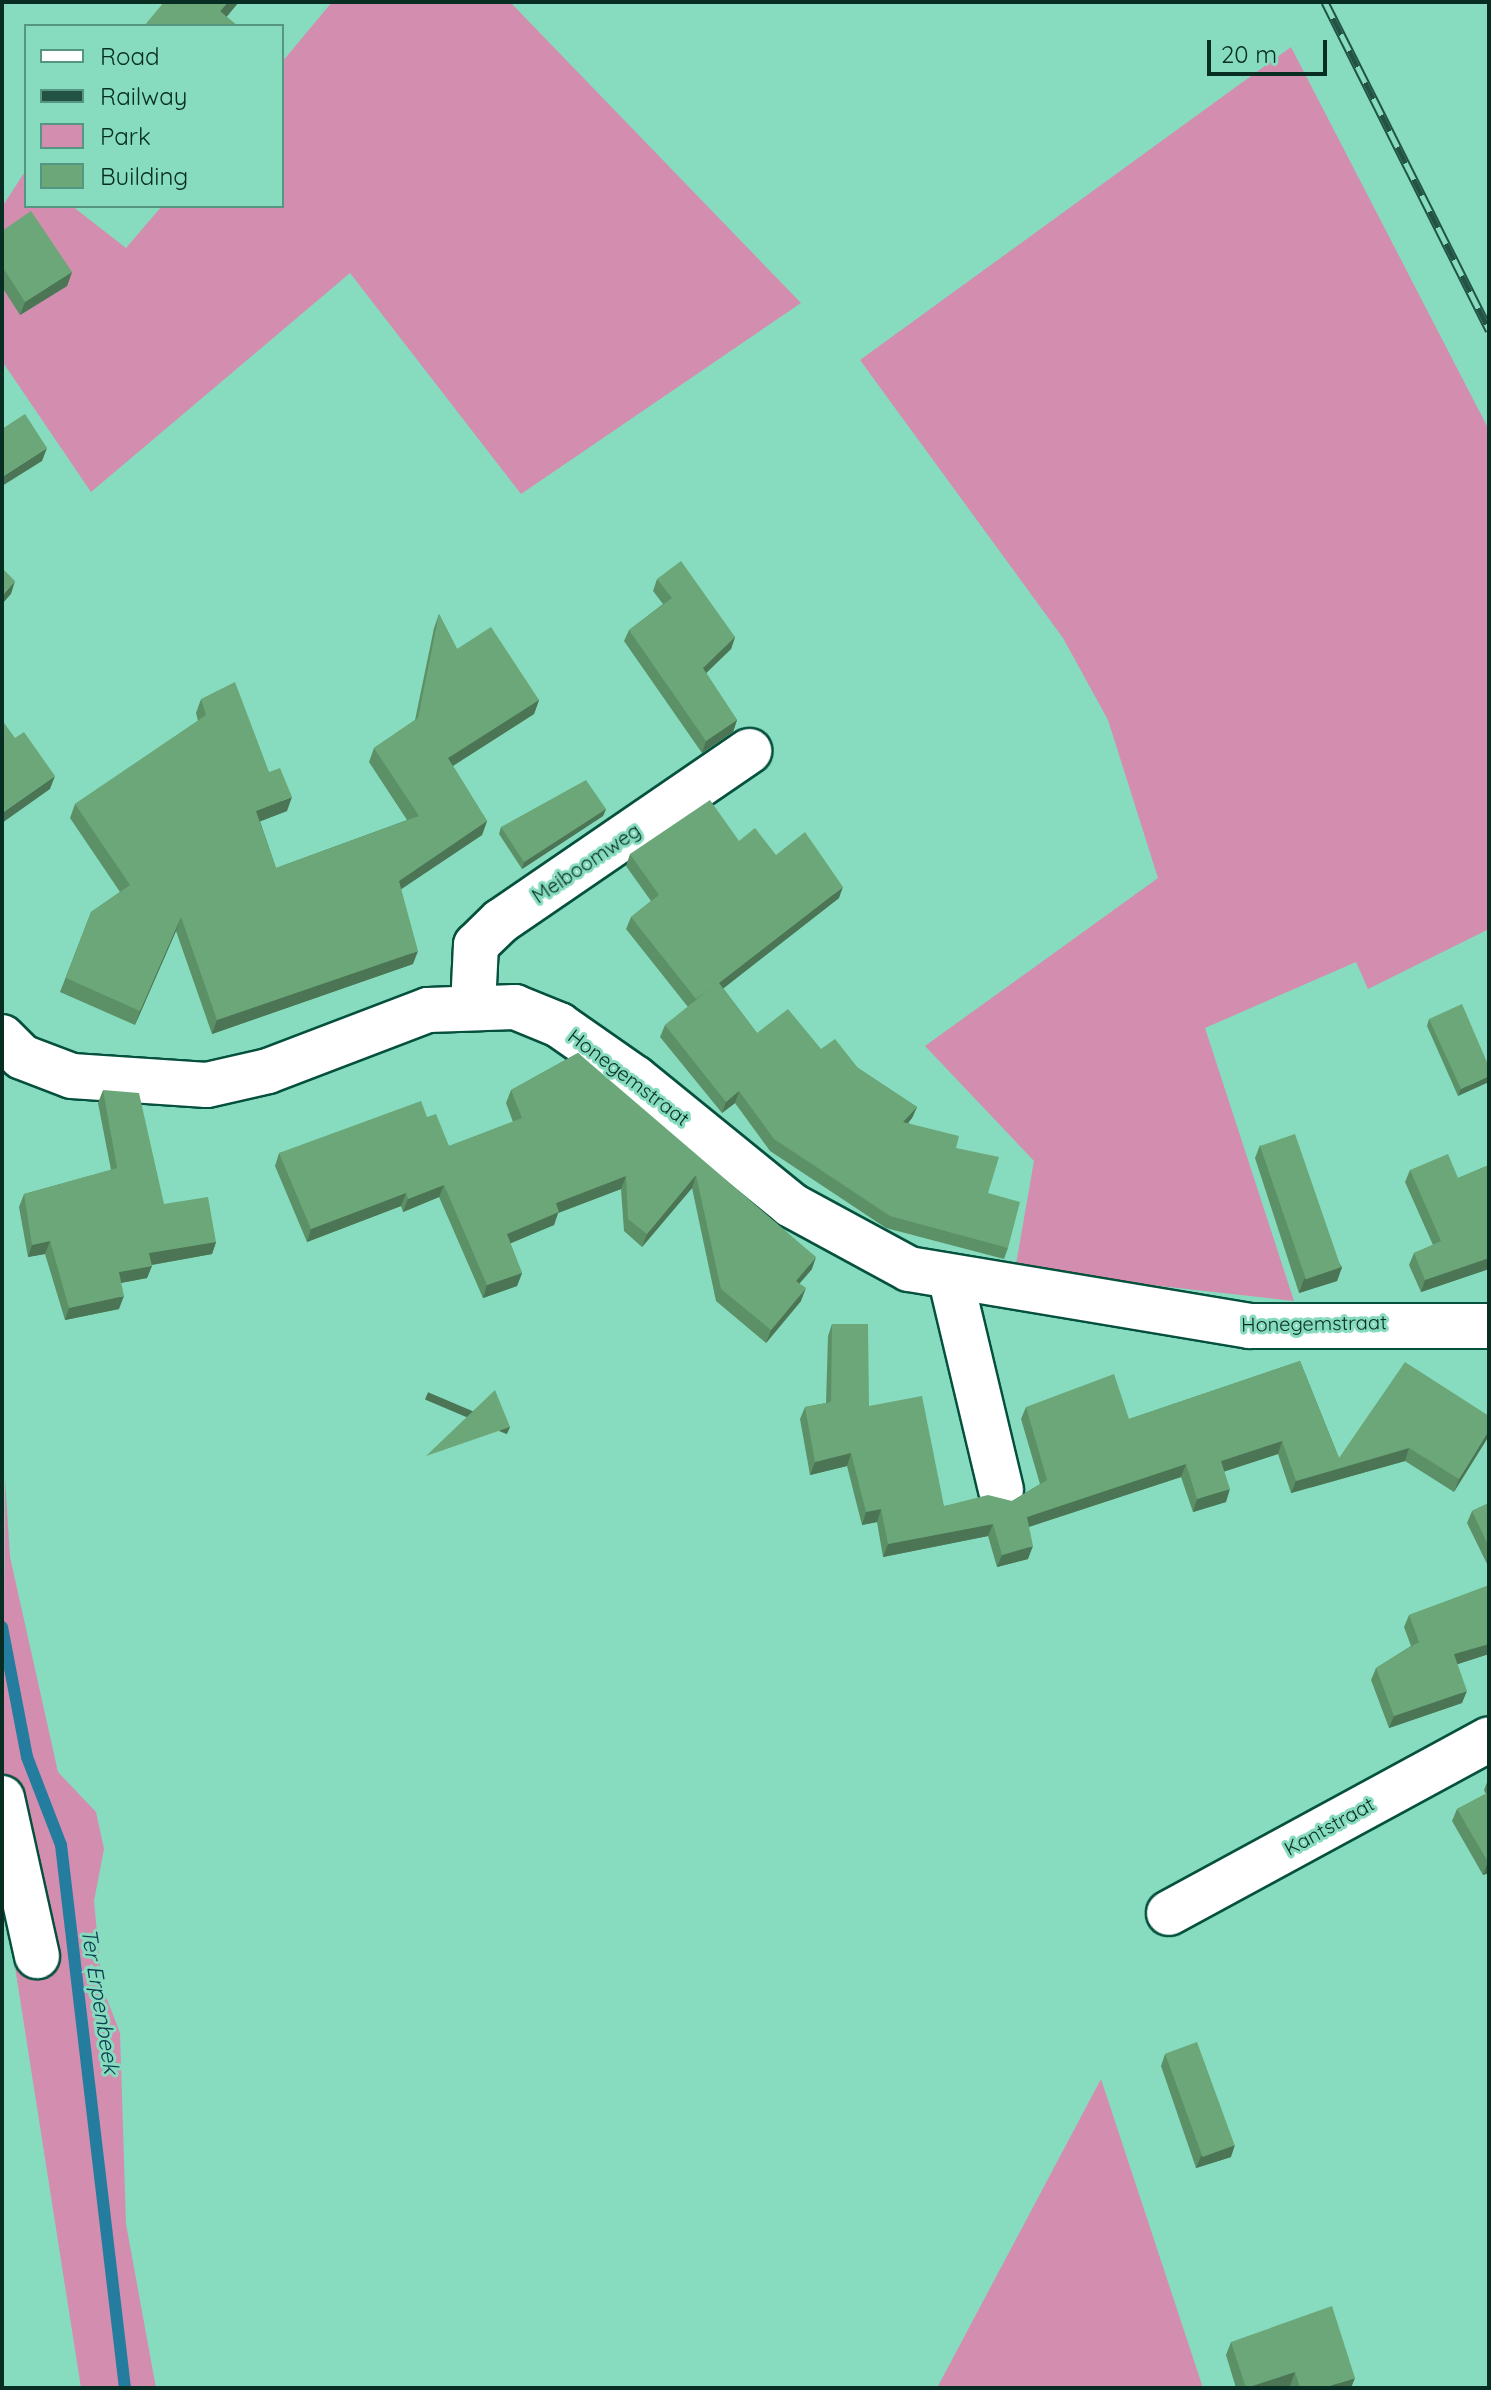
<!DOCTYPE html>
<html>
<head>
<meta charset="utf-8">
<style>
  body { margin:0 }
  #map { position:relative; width:1491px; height:2390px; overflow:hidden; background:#87dcbf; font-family:Quicksand,sans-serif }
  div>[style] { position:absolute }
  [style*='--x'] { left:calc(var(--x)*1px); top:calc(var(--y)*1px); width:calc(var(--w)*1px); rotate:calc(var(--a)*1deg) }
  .green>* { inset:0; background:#d38dae }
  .stream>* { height:12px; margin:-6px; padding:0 6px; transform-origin:6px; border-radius:6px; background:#247c9f }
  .roads { filter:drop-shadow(2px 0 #06503e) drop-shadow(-2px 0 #06503e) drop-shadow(0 2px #06503e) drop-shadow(0 -2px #06503e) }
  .street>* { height:44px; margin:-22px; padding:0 22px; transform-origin:22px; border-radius:22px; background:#fff }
  .rail>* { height:9px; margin-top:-4.5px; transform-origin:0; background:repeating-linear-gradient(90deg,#87dcbf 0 18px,#235344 0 36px); box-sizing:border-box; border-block:2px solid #235344 }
  .wall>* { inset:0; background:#5c9067 }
  .shaded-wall>* { inset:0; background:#4b7554; transform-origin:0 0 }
  .building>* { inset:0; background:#6ba778; transform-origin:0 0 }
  span { translate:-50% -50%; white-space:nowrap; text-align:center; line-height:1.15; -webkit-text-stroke:6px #87dcbf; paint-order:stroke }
  .street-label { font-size:20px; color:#082e23 }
  .water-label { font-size:22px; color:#0b3c50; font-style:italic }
  .frame { position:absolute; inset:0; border:4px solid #082e23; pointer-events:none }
  .legend { position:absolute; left:24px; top:24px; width:260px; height:184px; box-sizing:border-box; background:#87dcbf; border:2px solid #549681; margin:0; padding:10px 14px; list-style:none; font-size:24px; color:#082e23 }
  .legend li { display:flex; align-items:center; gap:16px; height:40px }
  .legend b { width:40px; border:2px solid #549681 }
  .scale { position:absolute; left:1207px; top:40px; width:120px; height:36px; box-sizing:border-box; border:4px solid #082e23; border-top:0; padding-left:10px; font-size:24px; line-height:28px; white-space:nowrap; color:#082e23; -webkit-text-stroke:6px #87dcbf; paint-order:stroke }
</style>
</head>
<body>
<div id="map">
  <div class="green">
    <div style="clip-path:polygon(332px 2px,510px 2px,801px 303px,521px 494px,350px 273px,91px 492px,2px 361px,2px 207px,26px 170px,26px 206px,72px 206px,126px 248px,162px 206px,282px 206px,282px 62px)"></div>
    <div style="clip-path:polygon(1291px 47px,1489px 430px,1489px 929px,1368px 989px,1356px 962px,1205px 1028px,1294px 1301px,1015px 1270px,1034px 1161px,925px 1046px,1158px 878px,1108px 720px,1063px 638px,860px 360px)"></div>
    <div style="clip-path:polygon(5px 1478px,10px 1557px,58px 1772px,96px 1812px,104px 1849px,94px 1901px,102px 1986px,120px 2033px,126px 2224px,156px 2388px,81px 2388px,2px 1884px)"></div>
    <div style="clip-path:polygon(1101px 2079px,1203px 2388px,937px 2388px)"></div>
  </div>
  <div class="stream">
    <div style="--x:2;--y:1627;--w:132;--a:79.1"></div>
    <div style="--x:27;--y:1757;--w:94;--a:68.9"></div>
    <div style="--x:61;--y:1845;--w:547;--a:83.28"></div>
  </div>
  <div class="roads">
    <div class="street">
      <div style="--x:473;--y:1006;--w:61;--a:-87.2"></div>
      <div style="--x:476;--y:945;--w:35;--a:-44"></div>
      <div style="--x:501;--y:921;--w:301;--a:-34.4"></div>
      <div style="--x:2;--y:1037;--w:28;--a:45"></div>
      <div style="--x:22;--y:1057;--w:53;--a:20.8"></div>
      <div style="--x:72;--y:1076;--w:135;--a:3.8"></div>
      <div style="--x:207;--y:1085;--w:63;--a:-12.9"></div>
      <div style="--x:268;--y:1071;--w:171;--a:-20.9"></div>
      <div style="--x:428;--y:1010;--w:87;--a:-2"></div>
      <div style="--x:515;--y:1007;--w:48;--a:22.2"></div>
      <div style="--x:559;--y:1025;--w:93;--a:34.9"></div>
      <div style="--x:635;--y:1078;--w:201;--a:39.1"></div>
      <div style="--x:791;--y:1205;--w:134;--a:28.5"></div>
      <div style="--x:909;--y:1269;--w:345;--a:9.5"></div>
      <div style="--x:1249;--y:1326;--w:240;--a:0"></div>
      <div style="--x:951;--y:1280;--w:216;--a:76.6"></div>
      <div style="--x:2;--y:1798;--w:162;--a:77.5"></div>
      <div style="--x:1169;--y:1913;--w:364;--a:-28.5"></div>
    </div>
  </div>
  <div class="rail">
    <div style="--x:1325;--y:2;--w:367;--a:63.4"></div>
  </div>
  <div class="wall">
    <div style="clip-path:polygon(2px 231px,72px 272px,67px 286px,20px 315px,2px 287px)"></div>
    <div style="clip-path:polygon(657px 579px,735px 637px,731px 649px,706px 673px,737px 720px,733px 732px,702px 753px,624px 641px,629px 630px,663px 604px,653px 591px)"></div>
    <div style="clip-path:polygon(439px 614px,457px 649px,539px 700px,534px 714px,453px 766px,487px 821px,482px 835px,401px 889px,413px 964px,212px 1034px,176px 931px,135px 1025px,60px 992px,91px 912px,120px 892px,70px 818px,75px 804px,198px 721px,196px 713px,201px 699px,269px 772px,287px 811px,260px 821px,276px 868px,407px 820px,369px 762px,374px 748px,415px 720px,434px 628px)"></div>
    <div style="clip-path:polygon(606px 809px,603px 816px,522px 869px,499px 834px,501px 827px)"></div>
    <div style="clip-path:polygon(739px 841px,776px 855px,839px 898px,723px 988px,757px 1033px,821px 1049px,858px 1068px,917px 1107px,912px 1118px,908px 1123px,956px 1148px,988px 1193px,1008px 1248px,1004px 1259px,886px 1228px,770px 1151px,735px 1103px,722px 1113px,660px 1037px,665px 1025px,688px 1007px,626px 929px,631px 917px,651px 901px,626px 866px,630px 854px)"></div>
    <div style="clip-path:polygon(1429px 1019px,1489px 1067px,1458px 1096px,1427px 1026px)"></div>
    <div style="clip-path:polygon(578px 1053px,812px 1269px,800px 1283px,801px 1301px,766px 1343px,716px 1301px,692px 1188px,642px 1247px,624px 1231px,621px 1189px,558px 1213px,554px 1225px,510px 1243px,522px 1273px,517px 1286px,483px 1298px,439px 1197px,403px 1212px,401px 1206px,307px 1242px,275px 1166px,279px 1153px,427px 1117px,449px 1146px,513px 1122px,506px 1103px,511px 1090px)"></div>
    <div style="clip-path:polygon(103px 1090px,164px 1204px,216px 1242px,212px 1254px,152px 1265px,147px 1278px,121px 1283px,119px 1309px,65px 1320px,45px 1254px,28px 1257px,19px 1207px,24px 1194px,111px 1170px,98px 1103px)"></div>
    <div style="clip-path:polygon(1260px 1145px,1342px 1267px,1337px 1281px,1299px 1293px,1255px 1158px)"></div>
    <div style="clip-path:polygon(1489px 1165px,1489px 1269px,1421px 1292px,1409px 1265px,1414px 1253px,1433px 1245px,1405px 1182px,1410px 1170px,1458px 1178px)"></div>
    <div style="clip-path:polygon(832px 1324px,869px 1406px,944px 1506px,1012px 1501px,1040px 1484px,1021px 1419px,1026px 1407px,1129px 1419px,1300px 1361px,1339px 1458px,1489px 1416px,1454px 1492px,1405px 1461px,1291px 1493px,1278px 1454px,1224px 1471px,1226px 1502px,1193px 1512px,1181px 1477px,1029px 1527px,1028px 1559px,997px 1567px,988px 1536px,883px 1557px,877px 1522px,862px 1525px,847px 1466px,810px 1475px,800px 1419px,805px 1407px,826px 1403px,828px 1336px)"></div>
    <div style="clip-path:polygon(1489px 1503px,1489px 1568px,1467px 1523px,1472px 1511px)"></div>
    <div style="clip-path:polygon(1489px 1586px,1489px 1654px,1457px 1664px,1462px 1703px,1389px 1728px,1371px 1680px,1376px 1668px,1411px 1646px,1404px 1627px,1409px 1615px)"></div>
    <div style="clip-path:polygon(1489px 1777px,1489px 1873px,1483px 1875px,1452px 1821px,1457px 1809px,1486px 1794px,1484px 1790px)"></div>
    <div style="clip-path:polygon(1165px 2054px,1231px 2157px,1196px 2168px,1161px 2066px)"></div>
    <div style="clip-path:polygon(1231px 2342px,1351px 2388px,1291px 2388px,1290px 2386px,1283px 2388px,1236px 2388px,1226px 2355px)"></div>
  </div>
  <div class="shaded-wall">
    <div style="clip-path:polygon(228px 2px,239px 2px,219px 26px,220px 11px)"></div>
    <div style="clip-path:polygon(72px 272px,67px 286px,20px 315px,25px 302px)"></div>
    <div style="clip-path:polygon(47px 448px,42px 461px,2px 486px,2px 477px)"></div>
    <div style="clip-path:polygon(15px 581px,11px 594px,2px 604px,2px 596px)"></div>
    <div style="clip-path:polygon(735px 637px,731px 649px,699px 680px,703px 668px)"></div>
    <div style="clip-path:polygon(539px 700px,534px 714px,443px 772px,448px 758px)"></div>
    <div style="clip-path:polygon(737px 720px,733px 732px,702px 753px,706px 741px)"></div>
    <div style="clip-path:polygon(55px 776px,50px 789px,2px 823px,2px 813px)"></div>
    <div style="clip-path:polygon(292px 797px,287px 811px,251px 825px,256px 811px)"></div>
    <div style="clip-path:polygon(606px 809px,603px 816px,522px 869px,524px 862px)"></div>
    <div style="clip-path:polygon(487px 821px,482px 835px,394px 894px,399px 881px)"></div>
    <div style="clip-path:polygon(843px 887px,839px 898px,715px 995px,719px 983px)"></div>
    <div style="clip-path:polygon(181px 917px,176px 931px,135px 1025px,140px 1011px)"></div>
    <div style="clip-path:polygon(418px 951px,413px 964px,212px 1034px,217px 1020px)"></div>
    <div style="clip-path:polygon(1489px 1076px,1489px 1082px,1458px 1096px,1461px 1089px)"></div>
    <div style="clip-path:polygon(739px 1091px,735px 1103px,722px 1113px,726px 1102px)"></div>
    <div style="clip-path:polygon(917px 1107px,912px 1118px,899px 1134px,903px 1122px)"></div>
    <div style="clip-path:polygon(696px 1175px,692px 1188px,642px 1247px,647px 1234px)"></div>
    <div style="clip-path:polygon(626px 1176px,621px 1189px,558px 1213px,554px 1225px,502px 1247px,507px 1234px,556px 1203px)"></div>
    <div style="clip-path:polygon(444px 1185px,439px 1197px,403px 1212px,408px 1199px)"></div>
    <div style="clip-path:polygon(406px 1193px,401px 1206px,307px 1242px,311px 1229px)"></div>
    <div style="clip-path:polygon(50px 1241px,45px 1254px,28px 1257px,32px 1245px)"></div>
    <div style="clip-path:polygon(216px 1242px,212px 1254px,145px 1266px,149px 1253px)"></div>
    <div style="clip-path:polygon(816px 1257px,812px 1269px,791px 1293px,796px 1281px)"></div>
    <div style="clip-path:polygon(1489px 1258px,1489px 1269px,1421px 1292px,1425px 1280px)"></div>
    <div style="clip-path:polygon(152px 1266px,147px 1278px,115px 1284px,119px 1272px)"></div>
    <div style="clip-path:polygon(1342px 1267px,1337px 1281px,1299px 1293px,1304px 1279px)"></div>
    <div style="clip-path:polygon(522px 1273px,517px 1286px,483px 1298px,487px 1285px)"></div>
    <div style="clip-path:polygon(806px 1288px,801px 1301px,766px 1343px,771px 1330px)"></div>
    <div style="clip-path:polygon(124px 1296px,119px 1309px,65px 1320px,69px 1308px)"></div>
    <div style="left:510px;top:1427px;width:8px;height:89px;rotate:113deg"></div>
    <div style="clip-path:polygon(1489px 1430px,1489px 1436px,1454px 1492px,1459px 1479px)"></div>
    <div style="clip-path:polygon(1282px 1441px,1278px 1454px,1217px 1474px,1221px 1461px)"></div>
    <div style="clip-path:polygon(1409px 1448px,1405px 1461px,1291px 1493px,1296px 1481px)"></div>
    <div style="clip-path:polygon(851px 1453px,847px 1466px,810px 1475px,815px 1462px)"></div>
    <div style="clip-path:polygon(1186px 1464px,1181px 1477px,1022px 1529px,1027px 1517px)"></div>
    <div style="clip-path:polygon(1230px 1489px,1226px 1502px,1193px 1512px,1197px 1499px)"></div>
    <div style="clip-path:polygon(881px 1509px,877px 1522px,862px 1525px,866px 1512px)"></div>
    <div style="clip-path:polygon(993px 1524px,988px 1536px,883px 1557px,888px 1544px)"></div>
    <div style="clip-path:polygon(1033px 1546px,1028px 1559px,997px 1567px,1002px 1555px)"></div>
    <div style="clip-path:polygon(1489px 1644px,1489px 1654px,1449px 1667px,1454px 1654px)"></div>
    <div style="clip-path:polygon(1467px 1691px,1462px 1703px,1389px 1728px,1394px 1716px)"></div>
    <div style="clip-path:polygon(1488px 1862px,1489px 1862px,1489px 1873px,1483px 1875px)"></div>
    <div style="clip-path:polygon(1235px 2145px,1231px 2157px,1196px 2168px,1201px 2156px)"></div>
    <div style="clip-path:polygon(1295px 2372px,1290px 2386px,1283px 2388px,1246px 2388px)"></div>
    <div style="clip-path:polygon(1355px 2378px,1351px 2388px,1323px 2388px)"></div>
  </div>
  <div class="building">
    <div style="clip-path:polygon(164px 2px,228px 2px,220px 11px,238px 26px,144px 26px)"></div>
    <div style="clip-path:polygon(31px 211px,72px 272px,25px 302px,2px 266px,2px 231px)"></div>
    <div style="clip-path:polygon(25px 414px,47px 448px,2px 477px,2px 429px)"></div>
    <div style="clip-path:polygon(681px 561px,735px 637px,703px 668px,737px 720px,706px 741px,629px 630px,672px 598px,657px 579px)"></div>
    <div style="clip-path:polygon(2px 568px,15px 581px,2px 596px)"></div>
    <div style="clip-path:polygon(439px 614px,457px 649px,491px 627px,539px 700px,448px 758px,487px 821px,399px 881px,418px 951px,217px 1020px,181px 917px,140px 1011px,66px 978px,91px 912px,130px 885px,75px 804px,206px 715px,201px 699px,235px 682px,269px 772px,280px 768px,292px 797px,256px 811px,276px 868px,419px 816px,374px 748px,418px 718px)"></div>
    <div style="clip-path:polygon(2px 720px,15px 738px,24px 732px,55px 776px,2px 813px)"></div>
    <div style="clip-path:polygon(586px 780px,606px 809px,524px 862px,501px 827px)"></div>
    <div style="clip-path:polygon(710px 800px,739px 841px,755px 828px,776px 855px,805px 832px,843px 887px,719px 983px,757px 1033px,788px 1009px,821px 1049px,835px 1039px,858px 1068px,917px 1107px,903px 1122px,959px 1136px,956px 1148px,999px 1157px,988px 1193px,1020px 1202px,1008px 1248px,890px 1216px,774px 1139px,739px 1091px,726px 1102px,665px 1025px,712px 987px,696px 999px,631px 917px,659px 895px,630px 854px)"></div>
    <div style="clip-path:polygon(1462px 1004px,1489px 1067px,1489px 1076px,1461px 1089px,1429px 1019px)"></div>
    <div style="clip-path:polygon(578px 1053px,816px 1257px,796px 1281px,806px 1288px,771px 1330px,721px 1289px,696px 1175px,647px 1234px,628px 1219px,626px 1176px,556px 1203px,559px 1212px,507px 1234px,522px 1273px,487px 1285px,444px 1185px,408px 1199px,406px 1193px,311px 1229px,279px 1153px,421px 1101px,427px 1117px,436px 1114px,449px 1146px,522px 1118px,511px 1090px)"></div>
    <div style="clip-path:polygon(103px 1090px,139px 1093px,164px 1204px,208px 1197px,216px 1242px,149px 1253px,152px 1266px,119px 1272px,124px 1296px,69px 1308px,50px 1241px,32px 1245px,24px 1194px,117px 1168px)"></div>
    <div style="left:1295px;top:1134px;width:141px;height:37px;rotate:71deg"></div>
    <div style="clip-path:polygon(1448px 1154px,1458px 1178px,1489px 1165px,1489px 1258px,1425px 1280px,1414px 1253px,1441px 1241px,1410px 1170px)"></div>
    <div style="clip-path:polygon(832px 1324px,868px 1324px,869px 1406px,922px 1396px,944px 1506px,988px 1495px,1012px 1501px,1047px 1480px,1026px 1407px,1114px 1374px,1129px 1419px,1300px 1361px,1339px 1458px,1405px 1362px,1489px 1416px,1489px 1430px,1459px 1479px,1409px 1448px,1296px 1481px,1282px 1441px,1221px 1461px,1230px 1489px,1197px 1499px,1186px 1464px,1027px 1517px,1033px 1546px,1002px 1555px,993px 1524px,888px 1544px,881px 1509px,866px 1512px,851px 1453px,815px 1462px,805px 1407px,831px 1402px)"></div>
    <div style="clip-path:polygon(495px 1390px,510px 1427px,426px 1456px)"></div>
    <div style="clip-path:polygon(1489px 1503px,1489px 1547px,1472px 1511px)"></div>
    <div style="clip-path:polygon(1489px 1585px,1489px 1644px,1454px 1654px,1467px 1691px,1394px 1716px,1376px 1668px,1419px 1642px,1409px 1615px)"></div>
    <div style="clip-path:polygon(1489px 1792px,1489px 1862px,1488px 1862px,1457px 1809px)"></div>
    <div style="left:1197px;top:2042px;width:110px;height:34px;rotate:70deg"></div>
    <div style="clip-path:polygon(1332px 2306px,1355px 2378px,1323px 2388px,1300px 2388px,1295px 2372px,1246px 2388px,1231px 2342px)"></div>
  </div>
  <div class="street-label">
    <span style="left:586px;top:863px;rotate:-34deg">Meiboomweg</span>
    <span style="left:629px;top:1077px;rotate:37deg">Honegemstraat</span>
    <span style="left:1314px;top:1323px;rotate:-1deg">Honegemstraat</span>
    <span style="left:1329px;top:1826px;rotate:-29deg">Kantstraat</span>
  </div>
  <div class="water-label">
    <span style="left:100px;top:2001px;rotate:81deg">Ter Erpenbeek</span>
  </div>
  <div class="frame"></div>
  <ul class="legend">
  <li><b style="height:10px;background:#fff"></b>Road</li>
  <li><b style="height:10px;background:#235344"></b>Railway</li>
  <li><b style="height:22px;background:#d38dae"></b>Park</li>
  <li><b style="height:22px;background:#6ba778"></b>Building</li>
  </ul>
  <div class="scale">20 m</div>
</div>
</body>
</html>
